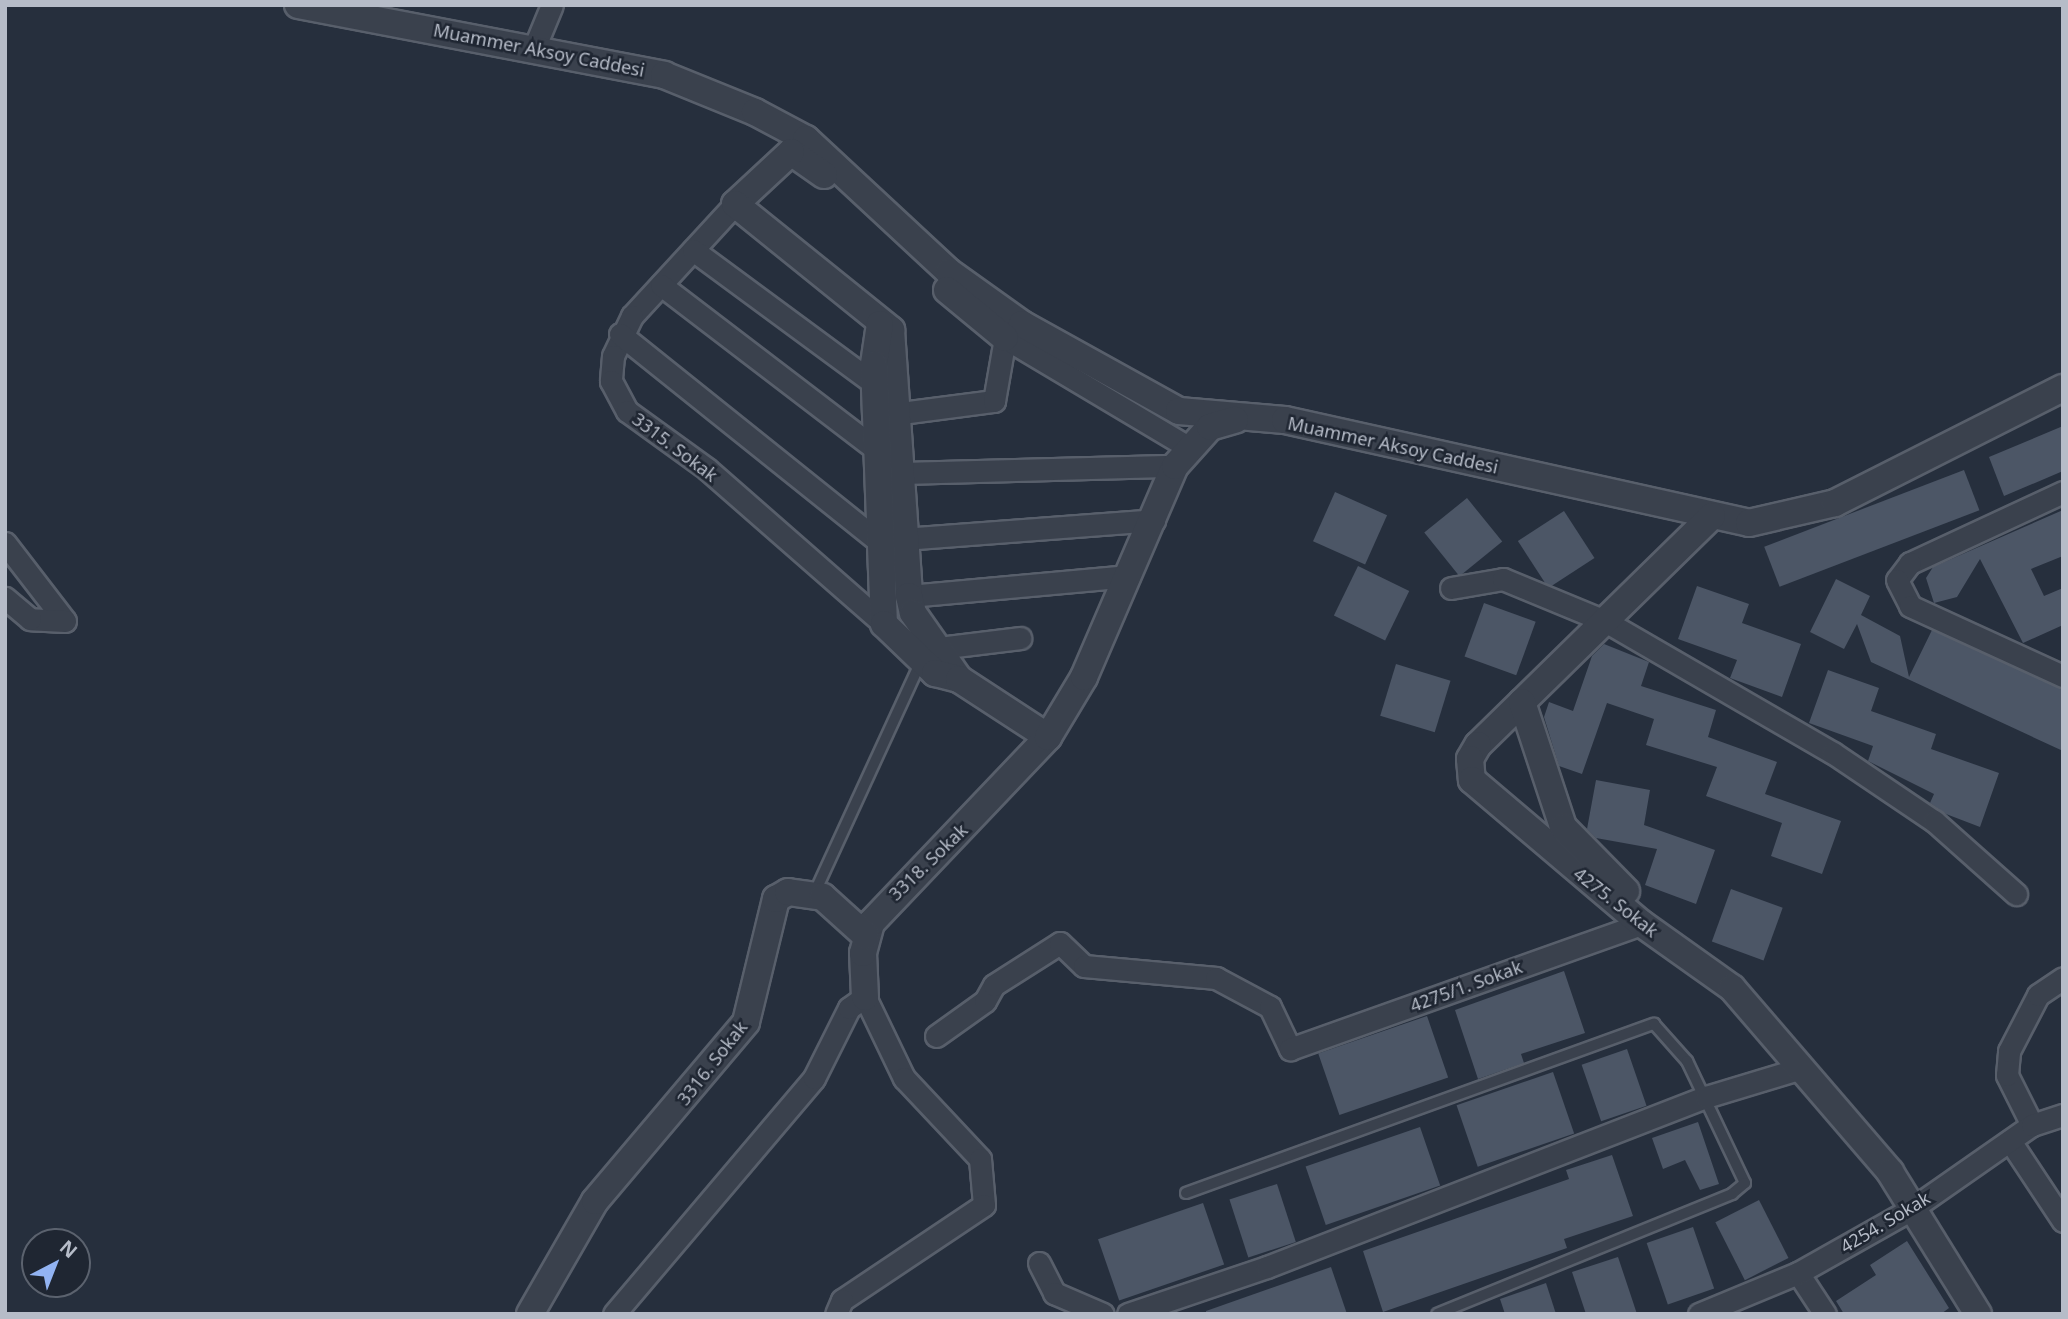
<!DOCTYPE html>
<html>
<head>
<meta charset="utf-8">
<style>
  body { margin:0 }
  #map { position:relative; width:2068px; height:1319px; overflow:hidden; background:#262f3d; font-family:"Noto Sans",sans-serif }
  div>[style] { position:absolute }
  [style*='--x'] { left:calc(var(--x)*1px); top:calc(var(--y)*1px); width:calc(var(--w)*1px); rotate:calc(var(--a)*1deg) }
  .building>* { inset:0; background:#4c5666; transform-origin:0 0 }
  .roads { filter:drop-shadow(2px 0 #585f6b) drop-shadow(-2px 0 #585f6b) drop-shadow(0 2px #585f6b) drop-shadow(0 -2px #585f6b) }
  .service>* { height:10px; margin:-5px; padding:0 5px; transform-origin:5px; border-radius:5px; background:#3a414d }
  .minor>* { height:21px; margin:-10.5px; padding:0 10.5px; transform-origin:10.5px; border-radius:10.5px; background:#3a414d }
  .tertiary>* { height:26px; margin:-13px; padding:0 13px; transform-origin:13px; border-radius:13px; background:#3a414d }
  span { translate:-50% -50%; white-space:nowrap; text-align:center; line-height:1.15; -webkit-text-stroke:5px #1f2632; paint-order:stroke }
  .street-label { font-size:18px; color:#b6bcc8 }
  .frame { position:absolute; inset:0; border:7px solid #b6bcc8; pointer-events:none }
  .north { position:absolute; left:21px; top:1228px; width:70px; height:70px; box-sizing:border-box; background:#1f2632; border:2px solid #5b626e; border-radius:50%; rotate:42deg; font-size:19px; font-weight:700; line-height:28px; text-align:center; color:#b6bcc8 }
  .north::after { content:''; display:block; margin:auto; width:24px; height:32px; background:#92b3f2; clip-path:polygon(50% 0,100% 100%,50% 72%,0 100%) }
</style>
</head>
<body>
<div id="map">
  <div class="building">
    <div style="clip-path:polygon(2063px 426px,2063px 471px,2004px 496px,1989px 457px)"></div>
    <div style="left:1964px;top:470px;width:43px;height:214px;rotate:69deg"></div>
    <div style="left:1335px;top:492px;width:57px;height:54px;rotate:24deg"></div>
    <div style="left:1467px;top:498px;width:56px;height:55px;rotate:51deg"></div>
    <div style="clip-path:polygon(2063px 510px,2063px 556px,2031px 569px,2044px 596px,2063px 588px,2063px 625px,2023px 643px,1980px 559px,1957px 597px,1934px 603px,1926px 578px,1933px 567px)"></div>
    <div style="left:1564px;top:511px;width:56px;height:55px;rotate:57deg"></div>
    <div style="left:1358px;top:566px;width:57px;height:55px;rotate:26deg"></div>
    <div style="clip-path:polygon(1836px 579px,1870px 596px,1861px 615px,1900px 636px,1909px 677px,1932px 630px,2063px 689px,2063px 751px,1871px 662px,1857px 624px,1844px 649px,1810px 632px)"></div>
    <div style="clip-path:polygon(1697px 586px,1749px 604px,1742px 623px,1801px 644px,1782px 697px,1730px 678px,1737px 660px,1678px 639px)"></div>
    <div style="left:1484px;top:603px;width:55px;height:57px;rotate:20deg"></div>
    <div style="clip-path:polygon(1604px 644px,1649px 662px,1641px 686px,1716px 710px,1708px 737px,1777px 762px,1765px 794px,1841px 821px,1822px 874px,1771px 856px,1782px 823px,1706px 796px,1717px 767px,1646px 745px,1654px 719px,1607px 703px,1582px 774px,1559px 766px,1544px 717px,1549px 702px,1573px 711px,1592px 656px)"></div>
    <div style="left:1396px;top:664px;width:57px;height:54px;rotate:17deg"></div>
    <div style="clip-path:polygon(1828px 670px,1879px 688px,1871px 711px,1936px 734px,1931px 749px,1999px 773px,1980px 827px,1946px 814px,1930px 803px,1934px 794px,1868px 761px,1873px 746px,1809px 723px)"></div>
    <div style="clip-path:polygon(1596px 780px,1650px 790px,1644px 825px,1715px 850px,1696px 904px,1645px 885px,1657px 849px,1596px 838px,1587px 829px)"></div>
    <div style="left:1731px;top:889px;width:55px;height:56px;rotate:20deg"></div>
    <div style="clip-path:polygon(1564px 971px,1585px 1033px,1521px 1054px,1524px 1063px,1478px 1079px,1455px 1010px)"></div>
    <div style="left:1427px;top:1016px;width:65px;height:115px;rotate:71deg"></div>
    <div style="left:1627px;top:1049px;width:60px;height:48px;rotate:71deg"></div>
    <div style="left:1553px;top:1072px;width:65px;height:102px;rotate:71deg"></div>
    <div style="clip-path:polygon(1698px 1122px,1719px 1184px,1700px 1190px,1685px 1160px,1663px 1169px,1652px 1138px)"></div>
    <div style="left:1420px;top:1127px;width:62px;height:121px;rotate:71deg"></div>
    <div style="clip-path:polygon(1612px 1155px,1633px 1216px,1564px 1239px,1567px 1248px,1383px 1312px,1363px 1251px,1569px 1179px,1566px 1170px)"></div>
    <div style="left:1277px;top:1184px;width:61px;height:50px;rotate:72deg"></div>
    <div style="left:1759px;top:1200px;width:65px;height:49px;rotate:63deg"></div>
    <div style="left:1203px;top:1203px;width:65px;height:111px;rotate:71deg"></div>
    <div style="left:1693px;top:1227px;width:65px;height:49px;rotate:71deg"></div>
    <div style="clip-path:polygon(1907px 1241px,1949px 1308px,1941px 1314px,1844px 1314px,1836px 1301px,1876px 1275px,1870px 1265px)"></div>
    <div style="clip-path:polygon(1618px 1257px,1637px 1314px,1586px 1314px,1572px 1272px)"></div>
    <div style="clip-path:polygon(1331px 1267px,1347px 1314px,1206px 1314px,1206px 1311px)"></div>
    <div style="clip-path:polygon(1546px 1283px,1556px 1314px,1505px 1314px,1500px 1299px)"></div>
  </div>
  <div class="roads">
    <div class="service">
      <div style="--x:814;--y:894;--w:256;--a:-65.3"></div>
      <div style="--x:1186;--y:1193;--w:498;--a:-19.9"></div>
      <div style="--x:1654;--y:1024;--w:50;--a:48.3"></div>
      <div style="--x:1687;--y:1061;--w:135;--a:64.6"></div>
      <div style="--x:1745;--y:1183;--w:17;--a:140"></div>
      <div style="--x:1732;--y:1194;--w:318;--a:157.9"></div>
    </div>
    <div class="minor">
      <div style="--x:535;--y:46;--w:44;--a:-67.5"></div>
      <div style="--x:735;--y:204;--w:152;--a:132.6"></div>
      <div style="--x:632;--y:316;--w:44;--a:115.4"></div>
      <div style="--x:613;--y:356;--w:25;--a:95"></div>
      <div style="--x:611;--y:381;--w:34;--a:62"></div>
      <div style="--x:627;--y:411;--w:99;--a:35.9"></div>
      <div style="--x:707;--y:469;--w:235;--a:41.2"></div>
      <div style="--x:693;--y:250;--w:226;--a:36.4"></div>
      <div style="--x:661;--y:285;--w:272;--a:37.4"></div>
      <div style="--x:620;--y:334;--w:333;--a:38.7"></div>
      <div style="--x:901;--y:413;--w:94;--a:-7.4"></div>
      <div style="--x:994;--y:401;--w:64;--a:-80.1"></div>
      <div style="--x:1005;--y:338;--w:213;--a:30.8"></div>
      <div style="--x:902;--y:473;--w:273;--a:-1.5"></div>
      <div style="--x:2063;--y:492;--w:169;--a:155.1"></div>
      <div style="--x:1910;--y:563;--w:21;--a:127"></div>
      <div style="--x:1897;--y:580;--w:29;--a:63"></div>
      <div style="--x:1910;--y:606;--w:168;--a:24.6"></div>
      <div style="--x:903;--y:539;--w:252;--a:-4.3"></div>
      <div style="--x:5;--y:543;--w:98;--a:52.4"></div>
      <div style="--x:65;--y:621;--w:35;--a:-177"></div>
      <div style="--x:30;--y:619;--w:33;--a:-140"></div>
      <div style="--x:1451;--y:588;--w:53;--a:-9.8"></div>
      <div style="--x:1503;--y:579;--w:110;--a:22.4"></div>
      <div style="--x:1605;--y:621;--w:263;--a:30.1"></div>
      <div style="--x:1833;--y:753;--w:122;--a:34"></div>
      <div style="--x:1934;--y:821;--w:110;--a:41.7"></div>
      <div style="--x:909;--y:596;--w:221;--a:-5.2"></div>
      <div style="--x:939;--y:648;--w:82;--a:-7"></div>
      <div style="--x:936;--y:1036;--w:60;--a:-35.5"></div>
      <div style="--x:985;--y:1001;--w:18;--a:-61"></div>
      <div style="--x:994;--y:985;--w:78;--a:-32.5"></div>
      <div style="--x:1060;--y:943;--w:33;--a:44"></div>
      <div style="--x:1084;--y:966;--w:133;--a:5.2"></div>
      <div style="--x:1216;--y:978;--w:61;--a:28.2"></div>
      <div style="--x:1270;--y:1007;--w:47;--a:64.5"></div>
      <div style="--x:1290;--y:1049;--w:374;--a:-19.6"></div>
      <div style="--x:2032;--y:1125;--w:56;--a:-116.6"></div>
      <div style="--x:2007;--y:1075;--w:24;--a:-85"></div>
      <div style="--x:2009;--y:1051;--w:63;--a:-62.6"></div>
      <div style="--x:2038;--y:995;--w:30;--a:-34"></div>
      <div style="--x:2010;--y:1141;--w:96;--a:56.5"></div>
      <div style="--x:1039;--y:1263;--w:34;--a:63"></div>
      <div style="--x:1054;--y:1293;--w:53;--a:23.2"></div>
      <div style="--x:1798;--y:1273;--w:49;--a:56.6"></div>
      <div style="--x:614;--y:1314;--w:309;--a:-49.7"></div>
      <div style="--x:814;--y:1078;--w:78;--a:-63.4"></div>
      <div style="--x:849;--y:1008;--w:19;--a:-35"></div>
      <div style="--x:865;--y:997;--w:90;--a:64.3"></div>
      <div style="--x:904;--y:1078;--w:111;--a:46.8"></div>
      <div style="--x:980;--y:1159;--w:46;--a:85"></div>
      <div style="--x:984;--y:1205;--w:171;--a:146.2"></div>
      <div style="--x:842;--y:1300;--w:15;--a:113"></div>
      <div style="--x:1128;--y:1314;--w:147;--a:-18.7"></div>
      <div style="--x:1267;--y:1267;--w:471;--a:-21.2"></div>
      <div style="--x:1706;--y:1097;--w:100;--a:-16.8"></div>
      <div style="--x:1699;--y:1314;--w:107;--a:-22.5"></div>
      <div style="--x:1798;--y:1273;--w:129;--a:-29.4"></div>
      <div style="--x:1910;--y:1210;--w:149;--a:-34.9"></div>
      <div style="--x:2032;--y:1125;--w:33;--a:-18"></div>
    </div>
    <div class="tertiary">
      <div style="--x:298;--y:5;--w:373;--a:10.8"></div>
      <div style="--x:664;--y:75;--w:98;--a:22.1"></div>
      <div style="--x:755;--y:112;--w:58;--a:27.9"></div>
      <div style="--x:806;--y:139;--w:195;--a:42.9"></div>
      <div style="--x:949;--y:272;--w:90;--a:35.5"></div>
      <div style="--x:1022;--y:324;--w:179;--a:29"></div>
      <div style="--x:1179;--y:411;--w:106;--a:4.9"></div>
      <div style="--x:1285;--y:420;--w:475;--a:12.5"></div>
      <div style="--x:1749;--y:523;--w:88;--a:-13.1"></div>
      <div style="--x:1835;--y:503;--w:255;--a:-26.8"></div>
      <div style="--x:824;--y:175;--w:40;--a:-145.1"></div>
      <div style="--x:791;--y:152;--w:76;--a:137.1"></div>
      <div style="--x:735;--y:204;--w:201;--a:38.9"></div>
      <div style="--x:891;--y:330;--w:267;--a:86.1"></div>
      <div style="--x:909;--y:596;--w:17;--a:77"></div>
      <div style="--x:913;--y:613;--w:80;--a:55.1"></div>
      <div style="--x:947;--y:290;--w:75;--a:39.6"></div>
      <div style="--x:880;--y:324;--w:40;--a:98.5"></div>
      <div style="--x:874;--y:364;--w:260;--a:87.8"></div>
      <div style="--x:884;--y:624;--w:71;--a:43.9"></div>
      <div style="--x:935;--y:673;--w:25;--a:14"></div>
      <div style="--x:959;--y:679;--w:106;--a:33.1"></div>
      <div style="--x:1712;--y:516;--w:327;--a:135.6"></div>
      <div style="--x:1478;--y:745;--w:16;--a:120"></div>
      <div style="--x:1470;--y:759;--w:21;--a:85"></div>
      <div style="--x:1472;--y:780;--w:223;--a:40.3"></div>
      <div style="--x:1642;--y:924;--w:110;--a:35.4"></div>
      <div style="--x:1732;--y:988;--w:243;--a:49.3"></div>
      <div style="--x:1890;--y:1172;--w:167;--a:58.2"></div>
      <div style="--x:1522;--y:702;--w:132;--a:71.8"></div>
      <div style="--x:1563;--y:827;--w:90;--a:45.5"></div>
      <div style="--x:865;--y:997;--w:44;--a:-92.6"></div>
      <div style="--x:863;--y:953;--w:31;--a:-75"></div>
      <div style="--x:871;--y:923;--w:257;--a:-46.4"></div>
      <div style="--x:1048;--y:737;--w:70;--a:-59"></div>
      <div style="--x:1084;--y:677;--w:230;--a:-66.7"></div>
      <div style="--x:1175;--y:466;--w:52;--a:-48.1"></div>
      <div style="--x:1210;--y:427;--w:26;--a:-16"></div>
      <div style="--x:530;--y:1314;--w:130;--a:-60.1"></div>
      <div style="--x:595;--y:1201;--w:234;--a:-49.8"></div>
      <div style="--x:746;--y:1022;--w:127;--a:-76.3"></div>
      <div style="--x:776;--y:899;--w:14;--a:-30"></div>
      <div style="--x:788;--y:892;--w:35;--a:8"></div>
      <div style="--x:823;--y:897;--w:58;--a:42.2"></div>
    </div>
  </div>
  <div class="street-label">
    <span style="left:539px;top:50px;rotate:11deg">Muammer Aksoy Caddesi</span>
    <span style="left:1393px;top:445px;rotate:12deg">Muammer Aksoy Caddesi</span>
    <span style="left:675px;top:447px;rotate:37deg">3315. Sokak</span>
    <span style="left:928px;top:862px;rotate:-44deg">3318. Sokak</span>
    <span style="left:1616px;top:902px;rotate:38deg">4275. Sokak</span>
    <span style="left:1466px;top:986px;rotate:-20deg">4275/1. Sokak</span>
    <span style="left:712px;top:1063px;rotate:-52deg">3316. Sokak</span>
    <span style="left:1885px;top:1222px;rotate:-31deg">4254. Sokak</span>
  </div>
  <div class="frame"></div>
  <div class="north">N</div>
</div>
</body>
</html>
